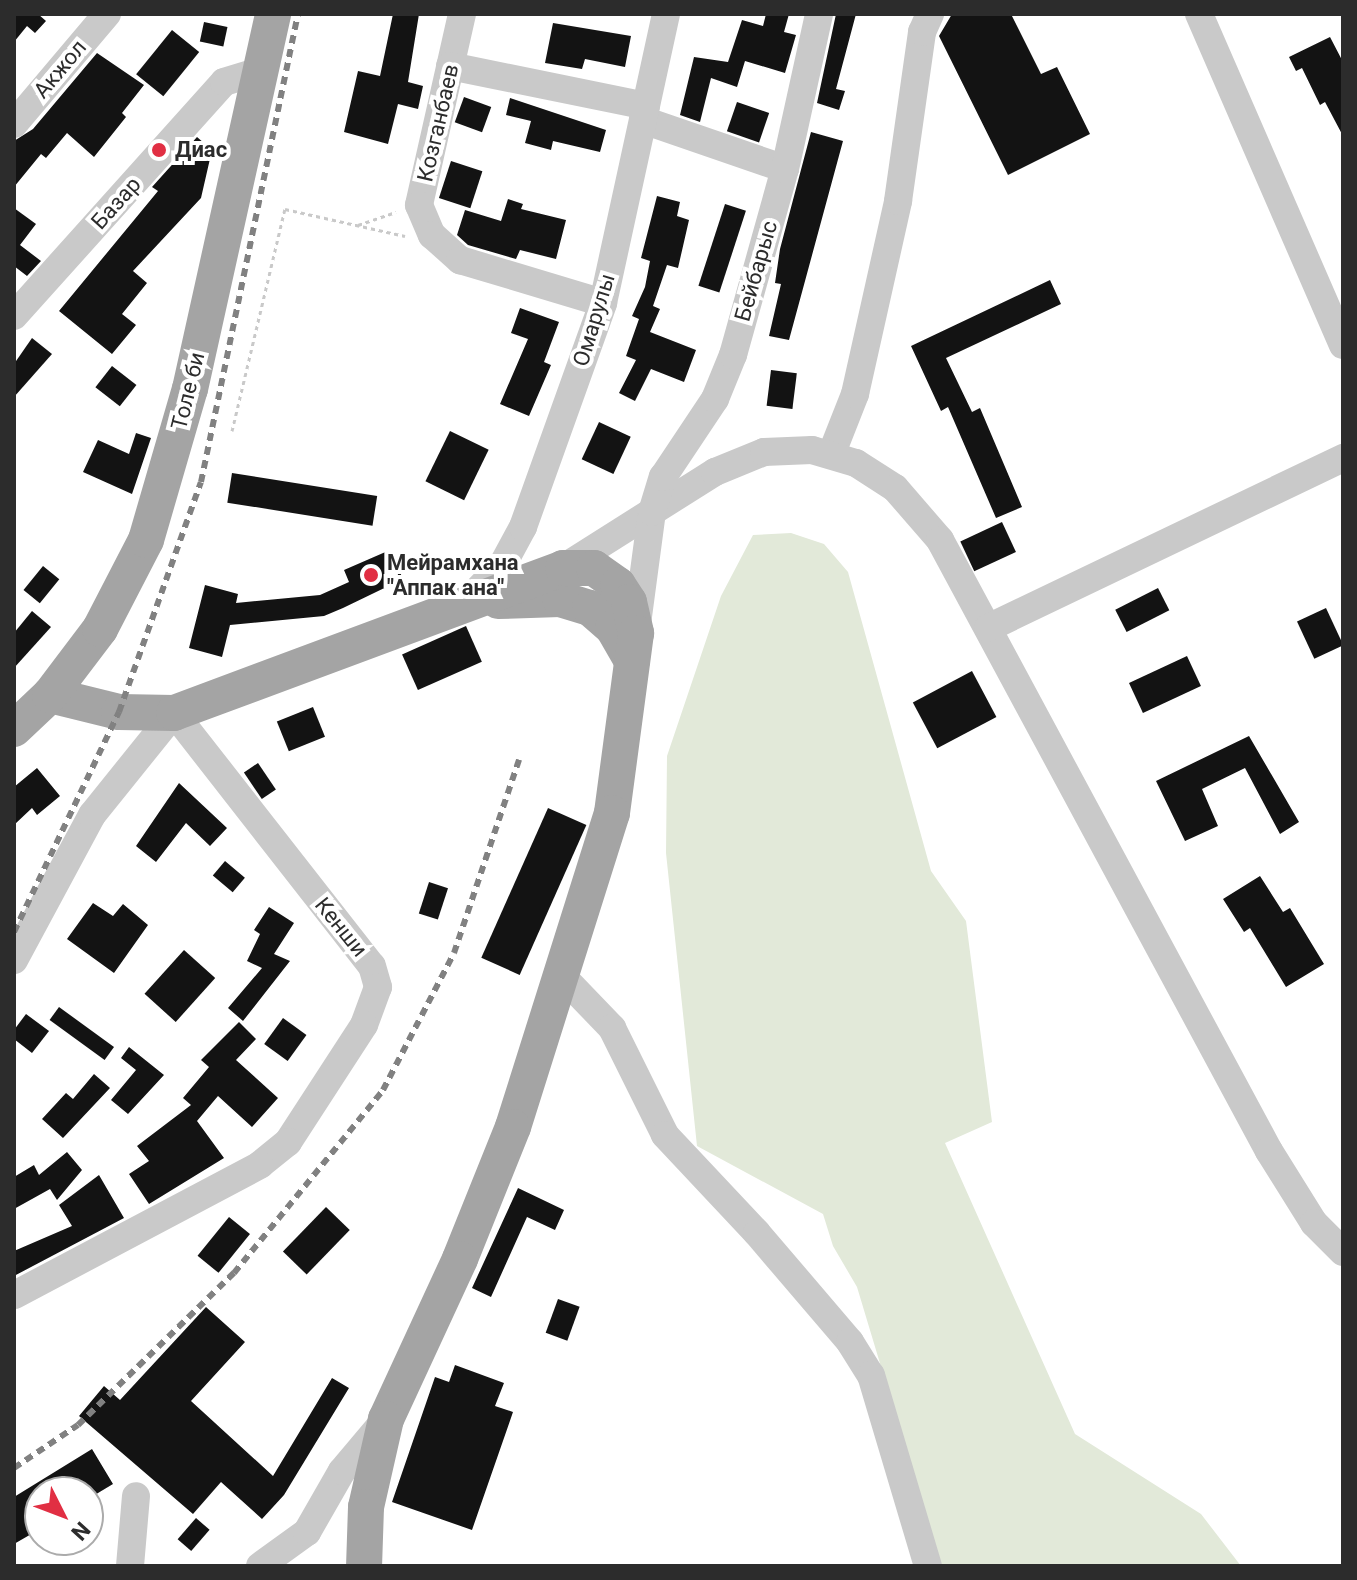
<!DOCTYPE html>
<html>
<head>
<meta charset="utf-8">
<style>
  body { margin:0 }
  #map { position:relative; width:1357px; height:1580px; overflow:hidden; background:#fff; font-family:Roboto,sans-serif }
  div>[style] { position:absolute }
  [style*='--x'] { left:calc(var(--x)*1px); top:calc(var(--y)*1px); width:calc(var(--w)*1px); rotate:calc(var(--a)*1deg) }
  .green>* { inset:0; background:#e2e9d9 }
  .building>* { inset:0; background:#131313; transform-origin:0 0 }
  .path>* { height:3px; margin-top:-1.5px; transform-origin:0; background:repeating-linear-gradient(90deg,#c9c9c9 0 4px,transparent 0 8px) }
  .minor>* { height:28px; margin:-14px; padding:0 14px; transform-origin:14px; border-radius:14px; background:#c9c9c9 }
  .major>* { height:36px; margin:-18px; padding:0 18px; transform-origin:18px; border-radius:18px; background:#a4a4a4 }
  .rail>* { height:6px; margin-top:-3px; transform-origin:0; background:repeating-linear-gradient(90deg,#818181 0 8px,transparent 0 14px) }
  .dots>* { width:22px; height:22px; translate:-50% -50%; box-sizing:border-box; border:4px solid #fff; border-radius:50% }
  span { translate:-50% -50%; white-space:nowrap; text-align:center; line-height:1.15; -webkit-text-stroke:8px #fff; paint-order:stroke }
  .street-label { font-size:22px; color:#2c2c2c }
  .poi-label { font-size:22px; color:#2c2c2c; font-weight:700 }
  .left { translate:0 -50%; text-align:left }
  .frame { position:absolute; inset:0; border:16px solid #2c2c2c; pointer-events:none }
  .north { position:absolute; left:24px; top:1476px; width:80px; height:80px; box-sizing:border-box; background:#fff; border:2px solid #ababab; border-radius:50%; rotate:132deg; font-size:22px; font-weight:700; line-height:32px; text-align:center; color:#2c2c2c }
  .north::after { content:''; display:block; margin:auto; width:28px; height:36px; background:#e12f43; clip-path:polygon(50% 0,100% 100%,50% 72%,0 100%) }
</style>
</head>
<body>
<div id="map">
  <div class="green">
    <div style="clip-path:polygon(791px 533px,824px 544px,848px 572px,931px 871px,966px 921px,992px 1122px,945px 1143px,1075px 1434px,1201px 1514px,1241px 1566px,941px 1566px,857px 1287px,833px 1246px,823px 1214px,697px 1146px,666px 853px,667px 756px,721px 596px,753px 535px)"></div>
  </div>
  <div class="building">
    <div style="clip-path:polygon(14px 14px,38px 14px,46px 21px,35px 33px,27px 26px,14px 42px)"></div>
    <div style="clip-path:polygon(393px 14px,419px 14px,408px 82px,423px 86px,418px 109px,398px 104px,388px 144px,344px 132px,358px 71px,380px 76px)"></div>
    <div style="clip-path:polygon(766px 14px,789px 14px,784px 32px,796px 35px,785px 73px,745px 61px,737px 87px,711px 78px,700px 122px,680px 115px,694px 57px,728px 62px,742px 20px,763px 26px)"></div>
    <div style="clip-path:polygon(836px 14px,856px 14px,836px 89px,845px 91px,839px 110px,817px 103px)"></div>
    <div style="clip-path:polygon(952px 14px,1011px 14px,1041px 74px,1057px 67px,1090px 134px,1008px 175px,939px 36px)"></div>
    <div style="left:204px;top:22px;width:24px;height:20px;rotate:12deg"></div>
    <div style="clip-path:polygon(553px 23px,631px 36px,625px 67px,585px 59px,582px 69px,545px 63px)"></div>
    <div style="left:172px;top:30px;width:35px;height:57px;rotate:39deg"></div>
    <div style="clip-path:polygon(1330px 37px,1343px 62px,1343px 136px,1325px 102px,1320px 105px,1302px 68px,1296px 71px,1289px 57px)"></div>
    <div style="clip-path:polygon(97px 53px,144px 85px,122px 113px,126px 117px,94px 157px,67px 133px,46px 158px,41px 154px,14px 187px,14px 141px,33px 129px)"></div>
    <div style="left:464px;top:97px;width:29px;height:27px;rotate:20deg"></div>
    <div style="clip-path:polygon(510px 98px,606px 130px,600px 152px,553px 141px,551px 150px,525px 143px,531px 121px,506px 115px)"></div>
    <div style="left:737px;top:102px;width:34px;height:31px;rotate:19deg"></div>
    <div style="clip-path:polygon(811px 132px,843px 141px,789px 340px,769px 336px,781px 284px,775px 283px,780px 249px)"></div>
    <div style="clip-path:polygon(197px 137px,212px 150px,201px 198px,133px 271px,147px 283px,122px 314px,136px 325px,112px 354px,59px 311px,158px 191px,152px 187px)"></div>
    <div style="left:451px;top:161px;width:33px;height:39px;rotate:18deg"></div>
    <div style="clip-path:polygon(657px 196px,680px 202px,677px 216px,689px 220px,678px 268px,667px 265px,653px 306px,660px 309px,650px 332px,696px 350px,684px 382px,651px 369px,635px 401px,619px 393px,636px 360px,626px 356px,639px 319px,632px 316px,645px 287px,650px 261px,641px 258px)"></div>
    <div style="clip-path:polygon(508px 199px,523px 204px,521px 209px,566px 220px,556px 259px,520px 250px,516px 259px,468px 245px,457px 235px,465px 210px,501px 221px)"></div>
    <div style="left:725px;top:204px;width:22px;height:86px;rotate:18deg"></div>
    <div style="clip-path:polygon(14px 208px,36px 224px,20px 245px,41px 261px,27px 276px,14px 266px)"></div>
    <div style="clip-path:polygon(1050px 280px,1061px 304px,946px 358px,972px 412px,980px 408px,1022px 507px,996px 518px,948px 407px,941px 411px,911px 346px)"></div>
    <div style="clip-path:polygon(520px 308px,559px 322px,544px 362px,551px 365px,529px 416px,500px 404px,528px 339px,511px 333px)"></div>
    <div style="clip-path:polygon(32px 338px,52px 354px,14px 397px,14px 364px)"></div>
    <div style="left:112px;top:366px;width:31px;height:27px;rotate:38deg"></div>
    <div style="left:771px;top:370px;width:26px;height:36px;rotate:7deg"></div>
    <div style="left:599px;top:422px;width:35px;height:41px;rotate:25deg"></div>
    <div style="left:450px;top:431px;width:43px;height:56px;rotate:26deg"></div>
    <div style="clip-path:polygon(136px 433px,151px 438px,132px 494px,83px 472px,98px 440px,129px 454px)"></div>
    <div style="left:232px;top:473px;width:147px;height:30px;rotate:9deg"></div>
    <div style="left:1002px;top:522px;width:33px;height:46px;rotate:65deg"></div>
    <div style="clip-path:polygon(390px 550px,403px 579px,343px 608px,324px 616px,230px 625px,222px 657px,189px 648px,205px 585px,238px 594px,236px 603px,320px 595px,349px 582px,344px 570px)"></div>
    <div style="left:43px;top:566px;width:21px;height:31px;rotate:39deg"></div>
    <div style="left:1158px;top:588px;width:25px;height:48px;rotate:63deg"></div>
    <div style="left:1326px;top:608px;width:41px;height:32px;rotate:65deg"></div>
    <div style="clip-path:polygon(32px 611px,51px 627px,14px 668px,14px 633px)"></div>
    <div style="left:466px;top:626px;width:39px;height:70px;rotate:66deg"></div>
    <div style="left:1187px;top:656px;width:33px;height:64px;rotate:65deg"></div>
    <div style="left:972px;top:671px;width:52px;height:67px;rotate:62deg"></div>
    <div style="left:313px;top:707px;width:32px;height:39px;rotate:68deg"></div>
    <div style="clip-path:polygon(1249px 736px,1299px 822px,1280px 834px,1245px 768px,1202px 789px,1218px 826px,1185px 841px,1156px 781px)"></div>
    <div style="left:258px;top:763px;width:32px;height:17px;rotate:56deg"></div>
    <div style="clip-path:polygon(37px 768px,60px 796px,37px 815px,32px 808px,14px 825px,14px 787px)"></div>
    <div style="clip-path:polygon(179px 783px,227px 828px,210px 846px,186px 823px,156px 862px,136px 846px)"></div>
    <div style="left:548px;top:808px;width:42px;height:164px;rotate:24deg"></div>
    <div style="left:225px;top:861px;width:26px;height:19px;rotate:40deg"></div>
    <div style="clip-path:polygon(1260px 876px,1283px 912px,1290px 908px,1324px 964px,1286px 987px,1250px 928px,1244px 932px,1223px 899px)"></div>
    <div style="left:429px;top:882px;width:20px;height:33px;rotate:18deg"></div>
    <div style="clip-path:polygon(93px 903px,113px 916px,123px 904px,148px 925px,114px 973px,67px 939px)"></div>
    <div style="clip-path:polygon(269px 907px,294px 923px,274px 954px,290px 961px,243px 1021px,228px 1008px,262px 968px,247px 961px,260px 934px,254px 930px)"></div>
    <div style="left:184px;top:950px;width:42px;height:59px;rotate:42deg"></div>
    <div style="left:59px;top:1007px;width:68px;height:16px;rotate:36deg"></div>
    <div style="clip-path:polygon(26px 1014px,49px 1031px,32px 1053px,14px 1039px,14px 1030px)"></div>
    <div style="left:283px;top:1018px;width:29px;height:32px;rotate:36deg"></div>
    <div style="clip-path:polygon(239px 1022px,256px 1039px,236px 1060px,278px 1098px,252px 1127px,218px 1096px,197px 1121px,224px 1158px,149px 1204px,129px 1174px,149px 1161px,137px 1146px,191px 1105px,183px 1098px,209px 1067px,201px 1060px)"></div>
    <div style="clip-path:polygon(129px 1047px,164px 1075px,128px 1114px,111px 1100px,136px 1070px,121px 1058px)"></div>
    <div style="clip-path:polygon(94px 1074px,110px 1088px,63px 1138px,42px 1119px,66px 1093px,73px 1099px)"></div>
    <div style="clip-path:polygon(67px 1152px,82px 1170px,57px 1200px,50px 1189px,14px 1209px,14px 1177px,34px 1165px,39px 1175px)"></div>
    <div style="clip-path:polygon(99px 1175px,124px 1218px,14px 1276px,14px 1251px,72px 1226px,59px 1205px)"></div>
    <div style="clip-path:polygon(518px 1188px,564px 1210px,555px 1230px,527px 1217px,491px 1297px,472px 1288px)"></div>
    <div style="left:326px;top:1207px;width:33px;height:62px;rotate:44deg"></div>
    <div style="left:229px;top:1217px;width:27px;height:50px;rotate:39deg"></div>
    <div style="left:558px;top:1299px;width:23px;height:36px;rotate:20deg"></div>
    <div style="clip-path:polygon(206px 1307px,245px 1342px,191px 1401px,273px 1476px,332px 1378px,349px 1388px,284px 1495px,262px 1519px,221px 1482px,193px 1514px,79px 1416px,104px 1386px,120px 1400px)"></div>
    <div style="clip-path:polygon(455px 1365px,504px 1383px,495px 1406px,513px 1412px,472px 1530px,392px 1502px,435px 1377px,449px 1382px)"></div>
    <div style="clip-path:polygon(92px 1449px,113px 1484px,88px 1499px,88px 1492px,40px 1492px,40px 1529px,14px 1544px,14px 1497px)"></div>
    <div style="left:196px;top:1518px;width:18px;height:28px;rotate:41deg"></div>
  </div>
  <div class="path">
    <div style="--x:358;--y:225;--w:40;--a:-18.9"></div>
    <div style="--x:232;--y:431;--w:228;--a:-76.6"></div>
    <div style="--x:285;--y:209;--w:123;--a:12.7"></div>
  </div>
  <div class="minor">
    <div style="--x:462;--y:14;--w:196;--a:102.7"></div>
    <div style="--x:419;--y:205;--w:33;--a:67"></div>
    <div style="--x:432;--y:235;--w:38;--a:42"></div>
    <div style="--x:460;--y:260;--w:149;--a:16.7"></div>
    <div style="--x:1199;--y:14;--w:361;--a:66.5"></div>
    <div style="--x:450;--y:66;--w:200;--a:11.5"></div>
    <div style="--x:643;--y:120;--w:150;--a:19"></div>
    <div style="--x:14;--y:124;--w:144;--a:-49.8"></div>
    <div style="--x:14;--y:316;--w:314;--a:-48.1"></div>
    <div style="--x:224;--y:82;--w:38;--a:-17"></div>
    <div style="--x:831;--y:455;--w:66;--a:-68.5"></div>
    <div style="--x:855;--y:394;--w:198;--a:-77.4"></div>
    <div style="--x:898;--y:201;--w:171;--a:-81.9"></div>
    <div style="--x:922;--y:32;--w:20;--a:-66"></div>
    <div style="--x:563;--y:568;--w:180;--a:-32.3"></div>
    <div style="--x:715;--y:472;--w:53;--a:-22.2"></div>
    <div style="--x:764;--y:452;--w:48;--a:-2.4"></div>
    <div style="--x:812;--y:450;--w:46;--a:16.5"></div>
    <div style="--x:856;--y:463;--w:46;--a:32.7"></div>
    <div style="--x:895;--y:488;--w:69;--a:49.1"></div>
    <div style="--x:940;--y:540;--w:694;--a:61.7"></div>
    <div style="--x:1269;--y:1151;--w:85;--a:58"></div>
    <div style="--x:1314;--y:1223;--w:41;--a:45"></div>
    <div style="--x:467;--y:601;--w:52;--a:-45.8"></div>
    <div style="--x:503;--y:564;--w:42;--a:-61.6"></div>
    <div style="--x:523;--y:527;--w:238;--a:-70.3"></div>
    <div style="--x:603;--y:303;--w:296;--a:-77.7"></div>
    <div style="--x:637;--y:624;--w:113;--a:-82.4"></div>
    <div style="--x:652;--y:512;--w:37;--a:-73"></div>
    <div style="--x:663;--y:477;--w:94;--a:-56.3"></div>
    <div style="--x:715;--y:399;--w:48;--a:-67.8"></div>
    <div style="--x:733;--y:355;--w:193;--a:-74.4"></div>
    <div style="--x:785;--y:169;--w:159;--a:-77.6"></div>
    <div style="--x:988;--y:628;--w:394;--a:-25.6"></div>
    <div style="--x:14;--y:960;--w:165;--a:-61.7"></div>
    <div style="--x:92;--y:815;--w:131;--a:-51.2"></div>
    <div style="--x:174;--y:713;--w:321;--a:52"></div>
    <div style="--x:372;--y:966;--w:22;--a:74"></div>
    <div style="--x:378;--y:987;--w:40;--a:110.2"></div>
    <div style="--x:364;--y:1025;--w:140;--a:123"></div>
    <div style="--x:288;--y:1142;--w:36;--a:141"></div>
    <div style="--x:260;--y:1165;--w:278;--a:152.1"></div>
    <div style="--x:561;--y:975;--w:74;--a:46.1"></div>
    <div style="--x:612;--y:1028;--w:119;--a:63.6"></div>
    <div style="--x:665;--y:1135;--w:134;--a:46.8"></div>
    <div style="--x:757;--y:1233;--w:143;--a:49.5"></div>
    <div style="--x:850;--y:1342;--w:39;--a:58"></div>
    <div style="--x:871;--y:1375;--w:199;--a:73.4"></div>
    <div style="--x:130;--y:1566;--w:70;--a:-85.1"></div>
    <div style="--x:260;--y:1566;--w:58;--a:-35.9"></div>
    <div style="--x:307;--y:1532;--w:70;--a:-60.2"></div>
    <div style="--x:342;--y:1471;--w:67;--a:-49.9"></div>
  </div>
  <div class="major">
    <div style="--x:498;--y:601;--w:62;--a:-1.8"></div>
    <div style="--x:560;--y:599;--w:31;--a:17"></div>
    <div style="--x:590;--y:608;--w:30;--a:41"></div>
    <div style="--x:613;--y:628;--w:38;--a:60"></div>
    <div style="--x:50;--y:695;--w:71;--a:13.8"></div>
    <div style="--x:119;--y:712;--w:55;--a:1"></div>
    <div style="--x:174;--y:713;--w:415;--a:-20.4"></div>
    <div style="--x:563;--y:568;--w:31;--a:0"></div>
    <div style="--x:594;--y:568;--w:29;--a:35"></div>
    <div style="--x:618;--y:585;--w:20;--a:57"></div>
    <div style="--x:629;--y:602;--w:32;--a:77"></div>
    <div style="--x:636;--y:633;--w:182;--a:97.6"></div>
    <div style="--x:612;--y:813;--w:329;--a:107.5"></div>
    <div style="--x:513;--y:1127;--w:142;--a:111.9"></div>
    <div style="--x:460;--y:1259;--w:176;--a:114.8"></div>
    <div style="--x:386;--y:1419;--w:90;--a:102.8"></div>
    <div style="--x:366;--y:1507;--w:59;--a:91.9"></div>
    <div style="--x:14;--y:729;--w:50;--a:-43.4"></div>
    <div style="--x:50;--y:695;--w:83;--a:-52.9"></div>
    <div style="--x:100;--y:629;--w:100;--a:-62.7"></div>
    <div style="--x:146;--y:540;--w:157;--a:-73.8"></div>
    <div style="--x:190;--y:389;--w:384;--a:-77.5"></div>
  </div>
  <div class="rail">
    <div style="--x:14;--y:932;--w:244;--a:-64.5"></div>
    <div style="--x:119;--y:712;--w:244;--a:-70.4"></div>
    <div style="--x:201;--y:482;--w:478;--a:-78.3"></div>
    <div style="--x:14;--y:1468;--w:77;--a:-33.9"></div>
    <div style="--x:78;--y:1425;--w:218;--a:-44.3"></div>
    <div style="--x:234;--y:1273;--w:236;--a:-50.8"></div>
    <div style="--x:383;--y:1090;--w:154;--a:-62.6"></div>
    <div style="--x:454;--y:953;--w:204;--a:-71.4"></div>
  </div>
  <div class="dots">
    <div style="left:159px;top:150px;background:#e12f43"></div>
    <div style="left:371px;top:575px;background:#e12f43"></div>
  </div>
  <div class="street-label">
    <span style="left:60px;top:69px;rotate:-50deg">Акжол</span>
    <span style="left:438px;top:123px;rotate:-77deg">Козганбаев</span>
    <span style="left:116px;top:203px;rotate:-48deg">Базар</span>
    <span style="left:756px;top:271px;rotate:-74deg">Бейбарыс</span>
    <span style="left:594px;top:320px;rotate:-73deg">Омарулы</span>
    <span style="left:188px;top:391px;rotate:-76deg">Толе би</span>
    <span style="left:341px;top:927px;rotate:51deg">Кенши</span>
  </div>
  <div class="poi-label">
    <span class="left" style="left:175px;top:150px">Диас</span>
    <span class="left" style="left:387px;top:575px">Мейрамхана<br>"Аппак ана"</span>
  </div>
  <div class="frame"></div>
  <div class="north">N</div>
</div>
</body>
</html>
